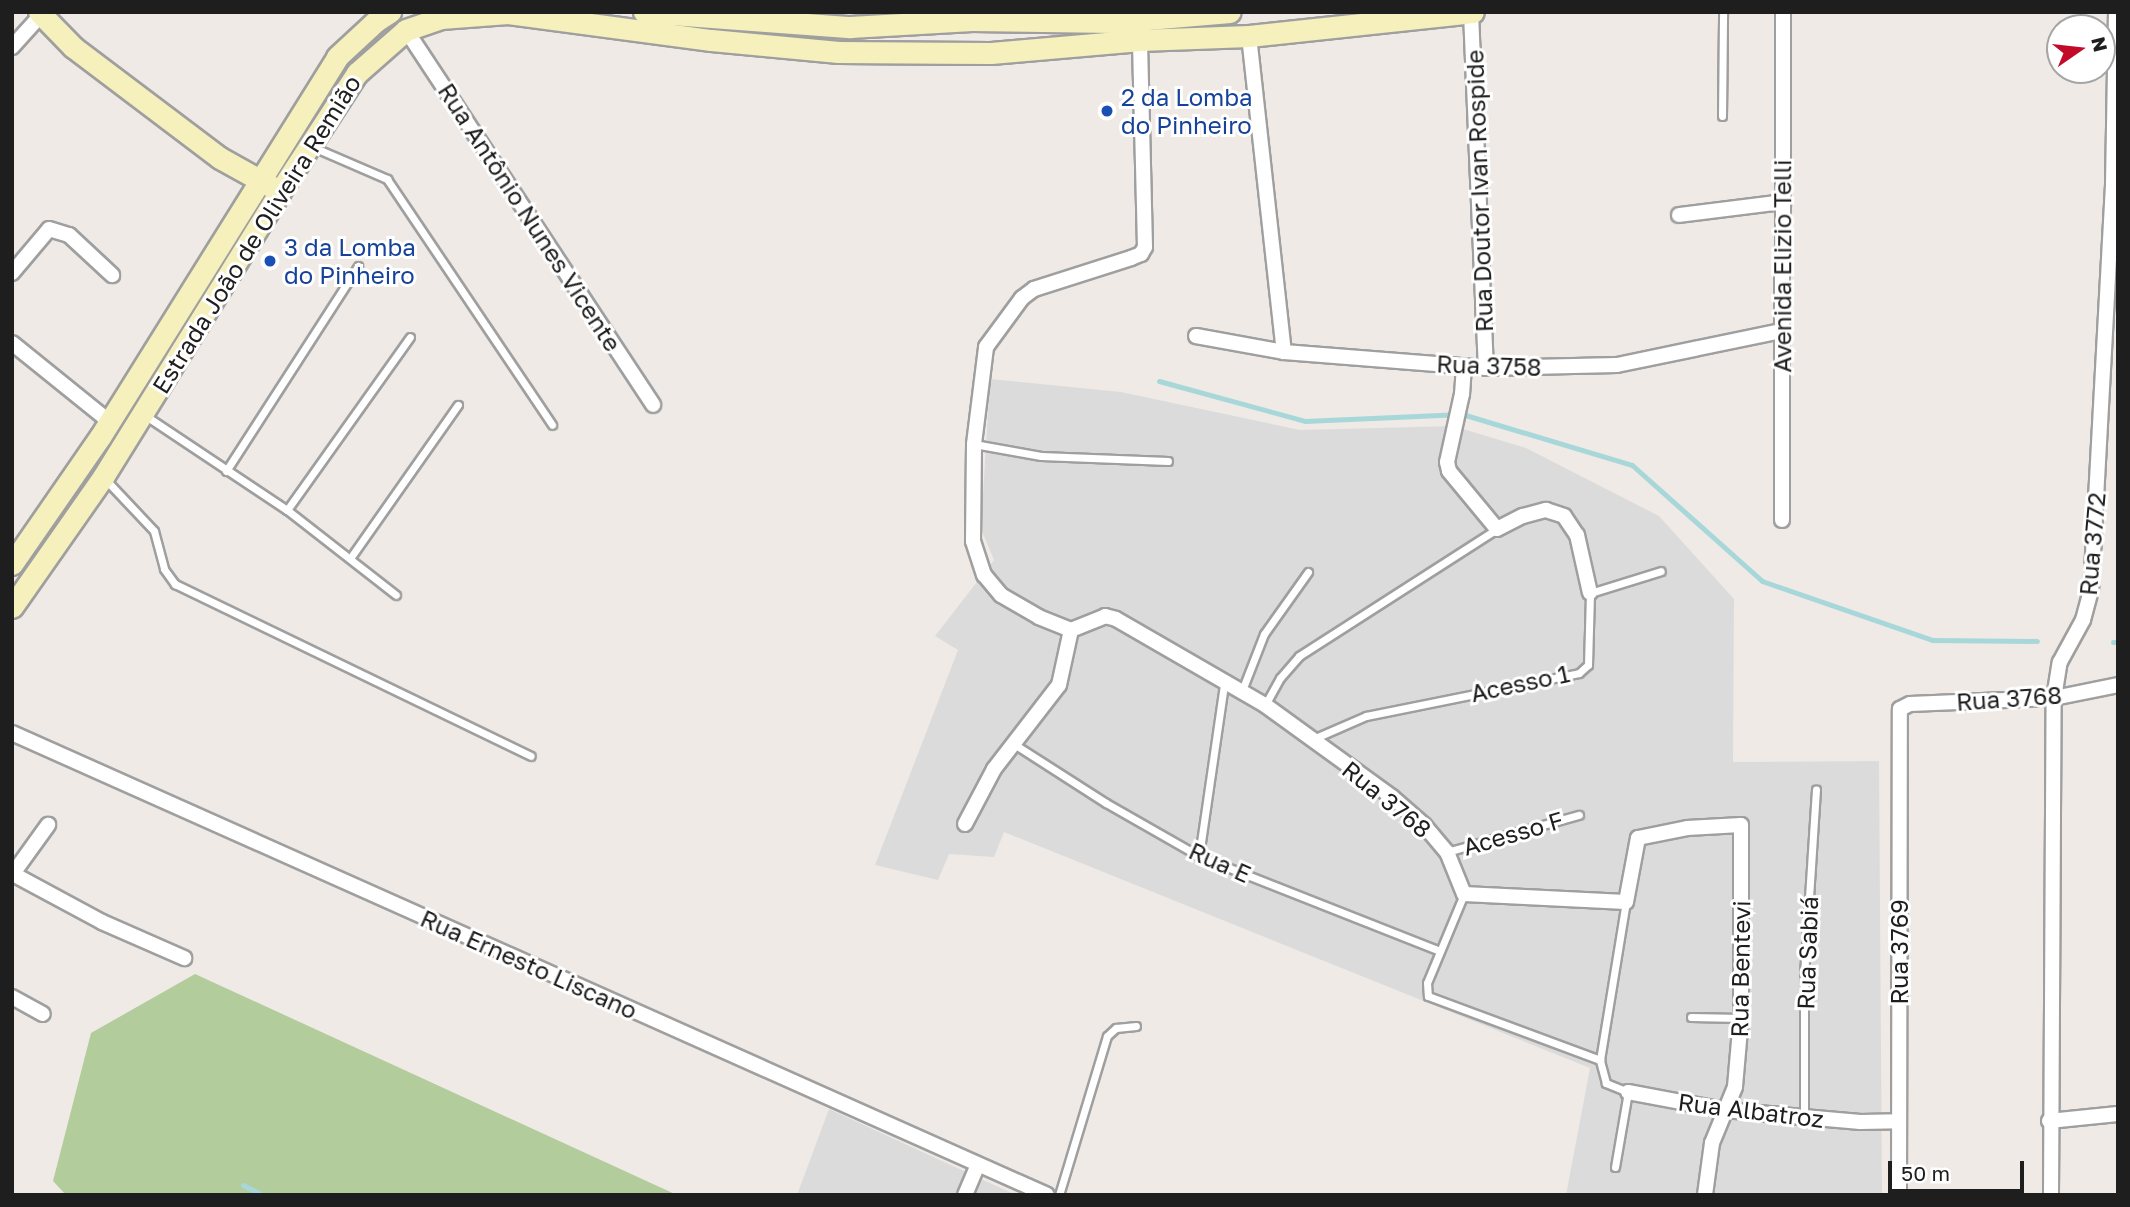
<!DOCTYPE html>
<html>
<head>
<meta charset="utf-8">
<style>
  body { margin:0 }
  #map { position:relative; width:2130px; height:1207px; overflow:hidden; background:#efeae5; font-family:"Golos Text",sans-serif }
  div>[style] { position:absolute }
  [style*='--x'] { left:calc(var(--x)*1px); top:calc(var(--y)*1px); width:calc(var(--w)*1px); rotate:calc(var(--a)*1deg) }
  .residential>* { inset:0; background:#dcdbdc }
  .forest>* { inset:0; background:#b2cc9c }
  .stream>* { height:5px; margin:-2.5px; padding:0 2.5px; transform-origin:2.5px; border-radius:2.5px; background:#a8d7da }
  .roads { filter:drop-shadow(2px 0 #9f9f9f) drop-shadow(-2px 0 #9f9f9f) drop-shadow(0 2px #9f9f9f) drop-shadow(0 -2px #9f9f9f) }
  .lane>* { height:7px; margin:-3.5px; padding:0 3.5px; transform-origin:3.5px; border-radius:3.5px; background:#fff }
  .street>* { height:14px; margin:-7px; padding:0 7px; transform-origin:7px; border-radius:7px; background:#fff }
  .secondary>* { height:21px; margin:-10.5px; padding:0 10.5px; transform-origin:10.5px; border-radius:10.5px; background:#f6f0bc }
  .dots>* { width:19px; height:19px; translate:-50% -50%; box-sizing:border-box; border:4px solid #fff; border-radius:50% }
  span { translate:-50% -50%; white-space:nowrap; text-align:center; line-height:1.15; -webkit-text-stroke:6px #fff; paint-order:stroke }
  .transit-label { font-size:24px; color:#164399 }
  .left { translate:0 -50%; text-align:left }
  .street-label { font-size:24px; color:#1e1e1e }
  .frame { position:absolute; inset:0; border:14px solid #1e1e1e; pointer-events:none }
  .north { position:absolute; left:2046px; top:14px; width:70px; height:70px; box-sizing:border-box; background:#fff; border:2px solid #a5a5a5; border-radius:50%; rotate:76deg; font-size:19px; font-weight:700; line-height:28px; text-align:center; color:#1e1e1e }
  .north::after { content:''; display:block; margin:auto; width:24px; height:32px; background:#c30a28; clip-path:polygon(50% 0,100% 100%,50% 72%,0 100%) }
  .scale { position:absolute; left:1888px; top:1161px; width:136px; height:32px; box-sizing:border-box; border:4px solid #1e1e1e; border-top:0; padding-left:9px; font-size:21px; line-height:24px; white-space:nowrap; color:#1e1e1e; -webkit-text-stroke:5px #fff; paint-order:stroke }
</style>
</head>
<body>
<div id="map">
  <div class="residential">
    <div style="clip-path:polygon(990px 379px,1121px 392px,1300px 430px,1453px 426px,1526px 448px,1659px 516px,1734px 599px,1733px 762px,1879px 761px,1882px 1195px,1566px 1195px,1590px 1068px,1004px 832px,994px 857px,949px 854px,938px 880px,875px 865px,958px 650px,935px 636px,994px 560px,981px 529px)"></div>
    <div style="clip-path:polygon(829px 1109px,1016px 1195px,797px 1195px)"></div>
  </div>
  <div class="forest">
    <div style="clip-path:polygon(195px 974px,677px 1195px,66px 1195px,53px 1181px,91px 1033px)"></div>
  </div>
  <div class="stream">
    <div style="--x:1159;--y:381;--w:151;--a:15.3"></div>
    <div style="--x:1305;--y:421;--w:157;--a:-2.6"></div>
    <div style="--x:1462;--y:414;--w:177;--a:16.7"></div>
    <div style="--x:1632;--y:465;--w:174;--a:41.7"></div>
    <div style="--x:1762;--y:581;--w:180;--a:19.1"></div>
    <div style="--x:1932;--y:640;--w:105;--a:0.5"></div>
    <div style="--x:2113;--y:642;--w:5;--a:0"></div>
    <div style="--x:243;--y:1185;--w:22;--a:27"></div>
  </div>
  <div class="roads">
    <div class="lane">
      <div style="--x:1722;--y:116;--w:104;--a:-89.4"></div>
      <div style="--x:313;--y:147;--w:81;--a:23.4"></div>
      <div style="--x:387;--y:179;--w:296;--a:56.1"></div>
      <div style="--x:143;--y:414;--w:173;--a:33.7"></div>
      <div style="--x:287;--y:510;--w:138;--a:37.9"></div>
      <div style="--x:974;--y:444;--w:68;--a:10.2"></div>
      <div style="--x:1041;--y:456;--w:127;--a:2.3"></div>
      <div style="--x:226;--y:471;--w:244;--a:-57.2"></div>
      <div style="--x:106;--y:480;--w:70;--a:46.7"></div>
      <div style="--x:154;--y:531;--w:39;--a:75"></div>
      <div style="--x:164;--y:569;--w:19;--a:54"></div>
      <div style="--x:175;--y:584;--w:395;--a:25.8"></div>
      <div style="--x:287;--y:510;--w:212;--a:-54.6"></div>
      <div style="--x:351;--y:557;--w:186;--a:-54.9"></div>
      <div style="--x:1241;--y:693;--w:63;--a:-68.7"></div>
      <div style="--x:1264;--y:634;--w:76;--a:-54.6"></div>
      <div style="--x:1265;--y:705;--w:31;--a:-61"></div>
      <div style="--x:1280;--y:678;--w:29;--a:-49"></div>
      <div style="--x:1299;--y:656;--w:235;--a:-32.7"></div>
      <div style="--x:1313;--y:739;--w:58;--a:-23.5"></div>
      <div style="--x:1366;--y:716;--w:217;--a:-11.4"></div>
      <div style="--x:1579;--y:673;--w:12;--a:-42"></div>
      <div style="--x:1588;--y:665;--w:72;--a:-88.4"></div>
      <div style="--x:1590;--y:593;--w:74;--a:-17.2"></div>
      <div style="--x:1014;--y:744;--w:109;--a:32.7"></div>
      <div style="--x:1106;--y:803;--w:107;--a:29.7"></div>
      <div style="--x:1199;--y:856;--w:259;--a:21.5"></div>
      <div style="--x:1447;--y:852;--w:137;--a:-15.7"></div>
      <div style="--x:1199;--y:856;--w:174;--a:-81.7"></div>
      <div style="--x:1464;--y:894;--w:96;--a:112.6"></div>
      <div style="--x:1427;--y:983;--w:13;--a:86"></div>
      <div style="--x:1428;--y:996;--w:184;--a:20.4"></div>
      <div style="--x:1691;--y:1017;--w:50;--a:1.1"></div>
      <div style="--x:1804;--y:1117;--w:142;--a:-90"></div>
      <div style="--x:1804;--y:975;--w:186;--a:-86.3"></div>
      <div style="--x:1615;--y:1167;--w:76;--a:-80.2"></div>
      <div style="--x:1628;--y:1092;--w:24;--a:-158"></div>
      <div style="--x:1606;--y:1083;--w:24;--a:-105"></div>
      <div style="--x:1600;--y:1060;--w:160;--a:-80.7"></div>
      <div style="--x:1059;--y:1195;--w:166;--a:-73.2"></div>
      <div style="--x:1107;--y:1036;--w:12;--a:-42"></div>
      <div style="--x:1116;--y:1028;--w:20;--a:-6"></div>
    </div>
    <div class="street">
      <div style="--x:1471;--y:13;--w:355;--a:87.6"></div>
      <div style="--x:406;--y:30;--w:449;--a:56.6"></div>
      <div style="--x:1249;--y:36;--w:318;--a:83.7"></div>
      <div style="--x:12;--y:47;--w:43;--a:-47.8"></div>
      <div style="--x:1679;--y:215;--w:105;--a:-7.1"></div>
      <div style="--x:12;--y:273;--w:57;--a:-49.9"></div>
      <div style="--x:49;--y:229;--w:21;--a:17"></div>
      <div style="--x:69;--y:235;--w:59;--a:42.9"></div>
      <div style="--x:1196;--y:336;--w:89;--a:10.3"></div>
      <div style="--x:1284;--y:352;--w:203;--a:4.5"></div>
      <div style="--x:1486;--y:368;--w:131;--a:-1.3"></div>
      <div style="--x:1617;--y:365;--w:167;--a:-11.7"></div>
      <div style="--x:12;--y:343;--w:126;--a:38.9"></div>
      <div style="--x:1464;--y:366;--w:28;--a:94"></div>
      <div style="--x:1462;--y:394;--w:70;--a:102.4"></div>
      <div style="--x:1447;--y:462;--w:9;--a:77"></div>
      <div style="--x:1449;--y:471;--w:75;--a:50.4"></div>
      <div style="--x:1497;--y:529;--w:29;--a:-27"></div>
      <div style="--x:1523;--y:516;--w:24;--a:-15"></div>
      <div style="--x:1546;--y:510;--w:19;--a:18"></div>
      <div style="--x:1564;--y:516;--w:23;--a:56"></div>
      <div style="--x:1577;--y:535;--w:59;--a:77.4"></div>
      <div style="--x:1782;--y:520;--w:508;--a:-89.89"></div>
      <div style="--x:1071;--y:630;--w:37;--a:-22"></div>
      <div style="--x:1105;--y:616;--w:11;--a:15"></div>
      <div style="--x:1116;--y:619;--w:172;--a:30"></div>
      <div style="--x:1265;--y:705;--w:157;--a:35.9"></div>
      <div style="--x:1392;--y:797;--w:43;--a:41.2"></div>
      <div style="--x:1424;--y:825;--w:35;--a:50"></div>
      <div style="--x:1447;--y:852;--w:45;--a:68"></div>
      <div style="--x:1464;--y:894;--w:162;--a:2.8"></div>
      <div style="--x:1626;--y:902;--w:65;--a:-79.4"></div>
      <div style="--x:1638;--y:838;--w:50;--a:-11.5"></div>
      <div style="--x:1687;--y:828;--w:54;--a:-3.2"></div>
      <div style="--x:1741;--y:825;--w:193;--a:90"></div>
      <div style="--x:1741;--y:1018;--w:69;--a:95"></div>
      <div style="--x:1735;--y:1087;--w:61;--a:112.3"></div>
      <div style="--x:1712;--y:1143;--w:52;--a:97.7"></div>
      <div style="--x:12;--y:733;--w:1133;--a:24.05"></div>
      <div style="--x:965;--y:824;--w:62;--a:-62.2"></div>
      <div style="--x:994;--y:769;--w:106;--a:-52.3"></div>
      <div style="--x:1059;--y:685;--w:56;--a:-77.7"></div>
      <div style="--x:1071;--y:630;--w:35;--a:-158"></div>
      <div style="--x:1039;--y:617;--w:44;--a:-149.9"></div>
      <div style="--x:1001;--y:595;--w:26;--a:-130"></div>
      <div style="--x:984;--y:575;--w:36;--a:-108"></div>
      <div style="--x:973;--y:541;--w:97;--a:-89.4"></div>
      <div style="--x:974;--y:444;--w:98;--a:-82.9"></div>
      <div style="--x:986;--y:347;--w:61;--a:-53.7"></div>
      <div style="--x:1022;--y:298;--w:15;--a:-37"></div>
      <div style="--x:1034;--y:289;--w:102;--a:-17.7"></div>
      <div style="--x:1131;--y:258;--w:11;--a:-22"></div>
      <div style="--x:1141;--y:254;--w:8;--a:-60"></div>
      <div style="--x:1145;--y:247;--w:207;--a:-91.4"></div>
      <div style="--x:13;--y:874;--w:101;--a:28.3"></div>
      <div style="--x:102;--y:922;--w:90;--a:23.7"></div>
      <div style="--x:12;--y:875;--w:62;--a:-54.2"></div>
      <div style="--x:12;--y:997;--w:35;--a:29"></div>
      <div style="--x:1628;--y:1092;--w:98;--a:10.6"></div>
      <div style="--x:1724;--y:1110;--w:137;--a:5"></div>
      <div style="--x:1860;--y:1122;--w:39;--a:-1"></div>
      <div style="--x:2049;--y:1121;--w:69;--a:-5.8"></div>
      <div style="--x:965;--y:1195;--w:33;--a:-67"></div>
      <div style="--x:1899;--y:1195;--w:486;--a:-89.9"></div>
      <div style="--x:1900;--y:709;--w:11;--a:-27"></div>
      <div style="--x:1910;--y:704;--w:144;--a:-2.4"></div>
      <div style="--x:2054;--y:698;--w:65;--a:-11.5"></div>
      <div style="--x:2051;--y:1195;--w:497;--a:-89.7"></div>
      <div style="--x:2054;--y:698;--w:36;--a:-81"></div>
      <div style="--x:2060;--y:662;--w:48;--a:-61.3"></div>
      <div style="--x:2083;--y:620;--w:30;--a:-75"></div>
      <div style="--x:2091;--y:591;--w:408;--a:-86.9"></div>
      <div style="--x:2113;--y:184;--w:172;--a:-89"></div>
    </div>
    <div class="secondary">
      <div style="--x:39;--y:12;--w:49;--a:45.8"></div>
      <div style="--x:73;--y:47;--w:184;--a:37.1"></div>
      <div style="--x:220;--y:158;--w:60;--a:29.1"></div>
      <div style="--x:644;--y:12;--w:207;--a:4.2"></div>
      <div style="--x:850;--y:27;--w:122;--a:-3.3"></div>
      <div style="--x:972;--y:20;--w:142;--a:0.8"></div>
      <div style="--x:1114;--y:22;--w:116;--a:-4.9"></div>
      <div style="--x:12;--y:564;--w:155;--a:-55.3"></div>
      <div style="--x:100;--y:437;--w:448;--a:-58"></div>
      <div style="--x:337;--y:57;--w:53;--a:-42.7"></div>
      <div style="--x:376;--y:21;--w:17;--a:-33"></div>
      <div style="--x:12;--y:607;--w:159;--a:-55"></div>
      <div style="--x:103;--y:477;--w:336;--a:-58.2"></div>
      <div style="--x:280;--y:191;--w:141;--a:-56.9"></div>
      <div style="--x:357;--y:73;--w:65;--a:-41.3"></div>
      <div style="--x:406;--y:30;--w:37;--a:-19"></div>
      <div style="--x:441;--y:18;--w:67;--a:-4.3"></div>
      <div style="--x:508;--y:13;--w:205;--a:7.6"></div>
      <div style="--x:711;--y:40;--w:128;--a:5.4"></div>
      <div style="--x:838;--y:52;--w:153;--a:0.4"></div>
      <div style="--x:991;--y:53;--w:150;--a:-5"></div>
      <div style="--x:1140;--y:40;--w:109;--a:-2.1"></div>
      <div style="--x:1249;--y:36;--w:225;--a:-6.1"></div>
    </div>
  </div>
  <div class="dots">
    <div style="left:1107px;top:111px;background:#1a4fb4"></div>
    <div style="left:270px;top:261px;background:#1a4fb4"></div>
  </div>
  <div class="transit-label">
    <span class="left" style="left:1121px;top:111px">2 da Lomba<br>do Pinheiro</span>
    <span class="left" style="left:284px;top:261px">3 da Lomba<br>do Pinheiro</span>
  </div>
  <div class="street-label">
    <span style="left:1479px;top:191px;rotate:-92deg">Rua Doutor Ivan Rospide</span>
    <span style="left:530px;top:217px;rotate:57deg">Rua Antônio Nunes Vicente</span>
    <span style="left:256px;top:234px;rotate:-58deg">Estrada João de Oliveira Remião</span>
    <span style="left:1782px;top:266px;rotate:-90deg">Avenida Elizio Telli</span>
    <span style="left:1489px;top:365px;rotate:2deg">Rua 3758</span>
    <span style="left:2092px;top:544px;rotate:-85deg">Rua 3772</span>
    <span style="left:1520px;top:683px;rotate:-12deg">Acesso 1</span>
    <span style="left:2009px;top:698px;rotate:-4deg">Rua 3768</span>
    <span style="left:1387px;top:799px;rotate:39deg">Rua 3768</span>
    <span style="left:1513px;top:833px;rotate:-16deg">Acesso F</span>
    <span style="left:1220px;top:862px;rotate:24deg">Rua E</span>
    <span style="left:1899px;top:952px;rotate:-90deg">Rua 3769</span>
    <span style="left:1807px;top:953px;rotate:-88deg">Rua Sabiá</span>
    <span style="left:529px;top:964px;rotate:24deg">Rua Ernesto Liscano</span>
    <span style="left:1740px;top:969px;rotate:-89deg">Rua Bentevi</span>
    <span style="left:1751px;top:1110px;rotate:7deg">Rua Albatroz</span>
  </div>
  <div class="frame"></div>
  <div class="north">N</div>
  <div class="scale">50 m</div>
</div>
</body>
</html>
